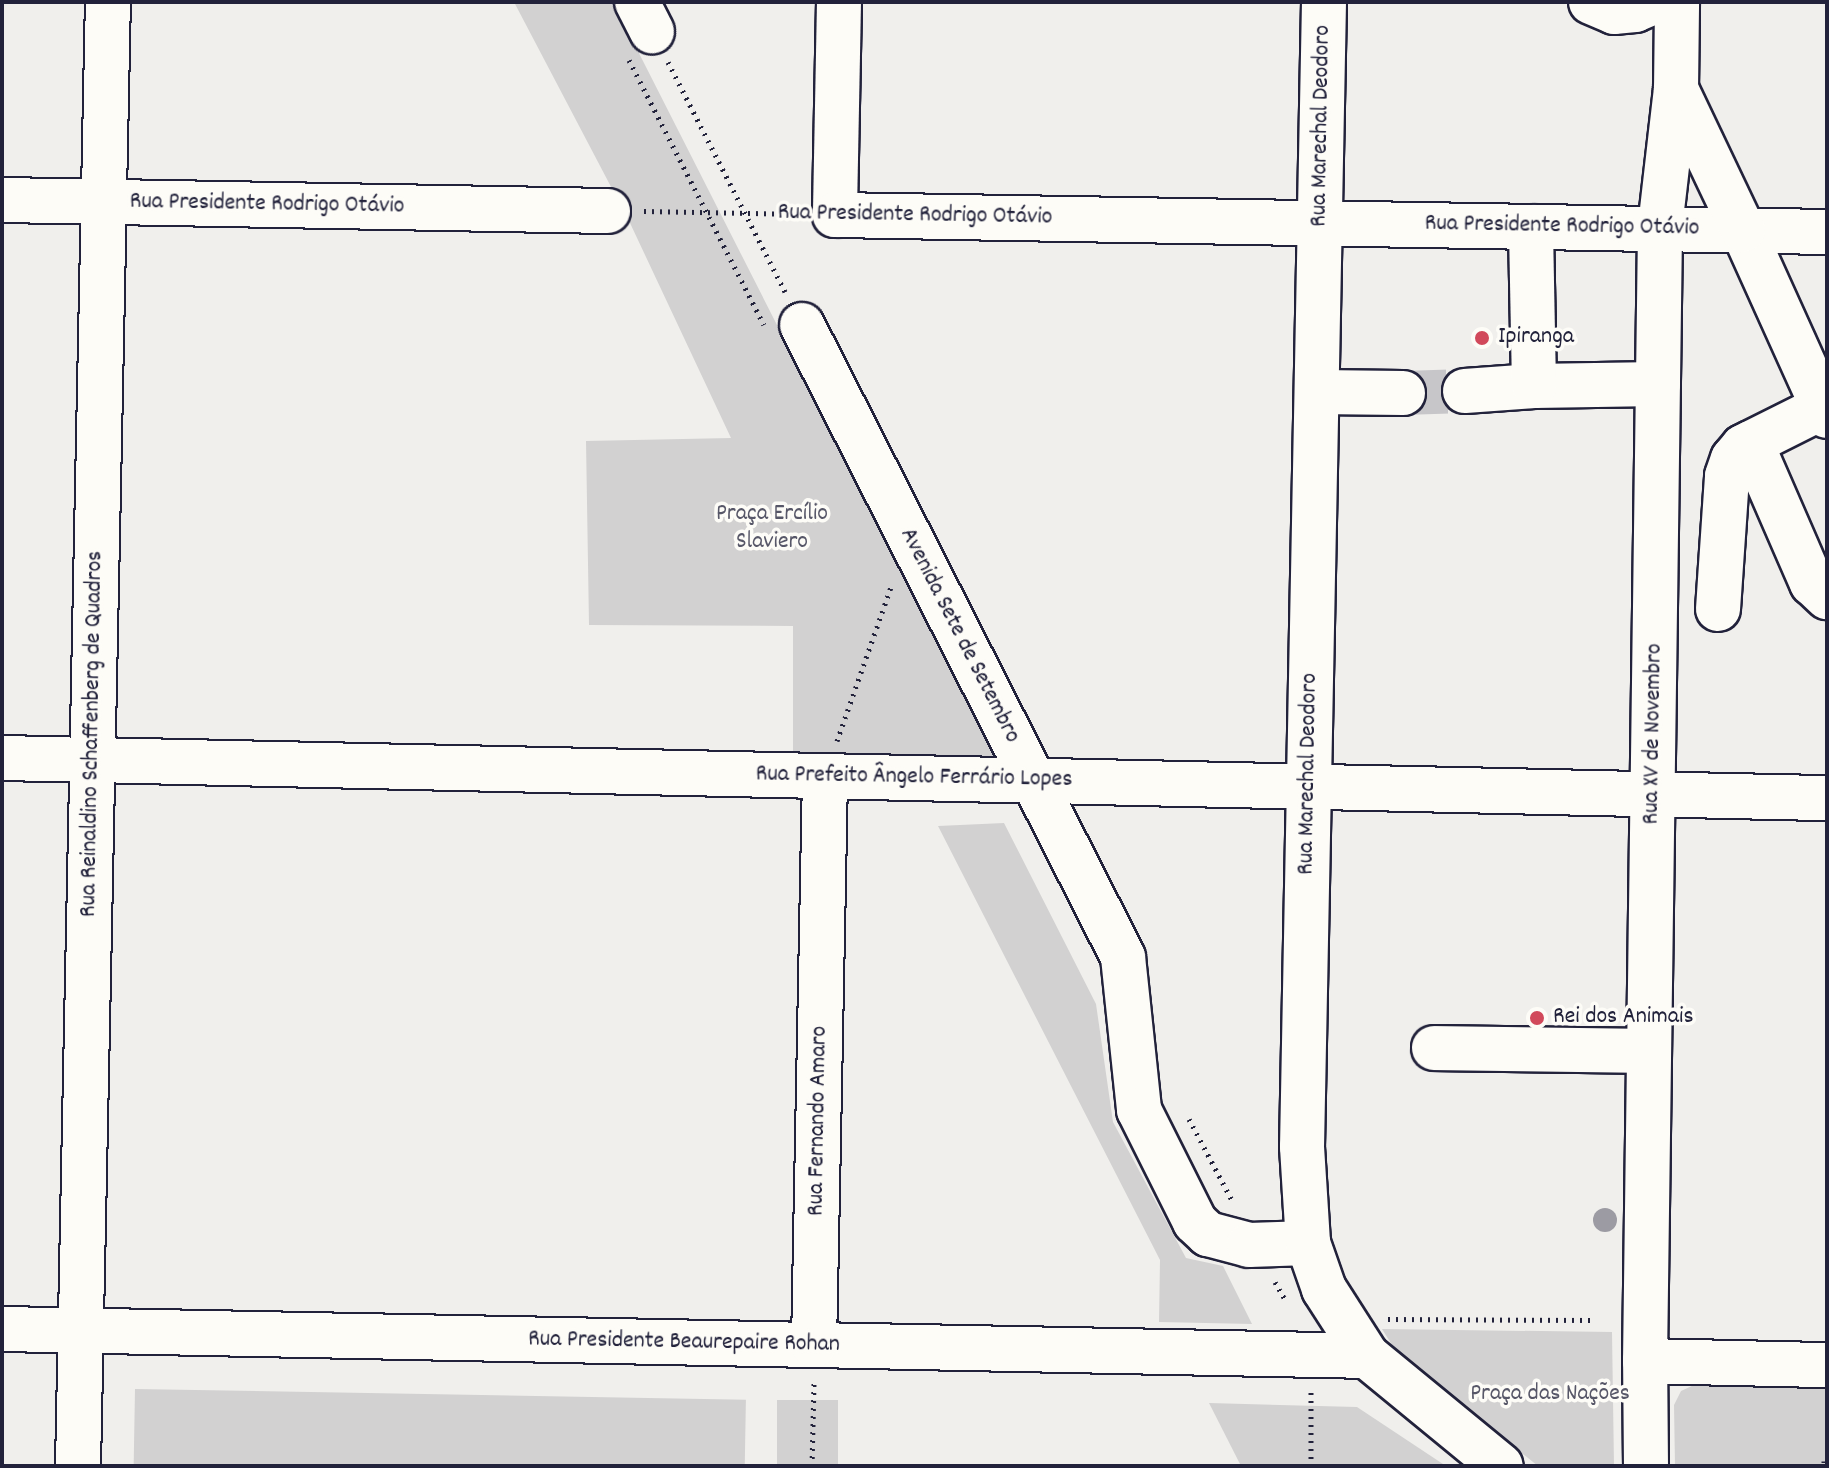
<!DOCTYPE html>
<html>
<head>
<meta charset="utf-8">
<style>
  body { margin:0 }
  #map { position:relative; width:1829px; height:1468px; overflow:hidden; background:#f0efec; font-family:Dekko,sans-serif }
  div>[style] { position:absolute }
  [style*='--x'] { left:calc(var(--x)*1px); top:calc(var(--y)*1px); width:calc(var(--w)*1px); rotate:calc(var(--a)*1deg) }
  .green>* { inset:0; background:#d2d1d1; transform-origin:0 0 }
  .minor-tunnel>* { height:44px; margin-top:-22px; transform-origin:0; background:repeating-linear-gradient(90deg,#c7c6c9 0 44px,transparent 0 66px) }
  .path>* { height:5px; margin-top:-2.5px; transform-origin:0; background:repeating-linear-gradient(90deg,#22223b 0 2px,transparent 0 8px) }
  .roads { filter:drop-shadow(2px 0 #22223b) drop-shadow(-2px 0 #22223b) drop-shadow(0 2px #22223b) drop-shadow(0 -2px #22223b) }
  .minor>* { height:44px; margin:-22px; padding:0 22px; transform-origin:22px; border-radius:22px; background:#fdfcf7 }
  .major>* { height:44px; margin:-22px; padding:0 22px; transform-origin:22px; border-radius:22px; background:#fdfcf7 }
  .trees>* { width:24px; height:24px; margin:-12px; border-radius:50%; background:#9c9ba3 }
  .dots>* { width:22px; height:22px; translate:-50% -50%; box-sizing:border-box; border:4px solid #fdfcf7; border-radius:50% }
  span { translate:-50% -50%; white-space:nowrap; text-align:center; line-height:1.15; -webkit-text-stroke:7px #fdfcf7; paint-order:stroke }
  .street-label { font-size:24px; color:#22223b }
  .poi-label { font-size:24px; color:#22223b }
  .left { translate:0 -50%; text-align:left }
  .park-label { font-size:24px; color:#575768 }
  .frame { position:absolute; inset:0; border:4px solid #22223b; pointer-events:none }
</style>
</head>
<body>
<div id="map">
  <div class="green">
    <div style="clip-path:polygon(514px 2px,613px 2px,1001px 766px,793px 760px,793px 626px,589px 625px,586px 441px,731px 438px,630px 223px)"></div>
    <div style="clip-path:polygon(1004px 823px,1096px 1004px,1113px 1122px,1186px 1258px,1223px 1266px,1252px 1324px,1159px 1322px,1160px 1260px,938px 826px)"></div>
    <div style="clip-path:polygon(1382px 1329px,1612px 1332px,1614px 1466px,1538px 1466px,1397px 1353px)"></div>
    <div style="clip-path:polygon(1694px 1385px,1827px 1389px,1827px 1466px,1675px 1466px,1674px 1405px,1681px 1391px)"></div>
    <div style="left:135px;top:1389px;width:611px;height:77px;rotate:1deg"></div>
    <div style="left:777px;top:1400px;width:61px;height:66px"></div>
    <div style="clip-path:polygon(1209px 1403px,1357px 1407px,1446px 1466px,1241px 1466px)"></div>
  </div>
  <div class="minor-tunnel">
    <div style="--x:1403;--y:393;--w:62;--a:-1.8"></div>
  </div>
  <div class="path">
    <div style="--x:629;--y:60;--w:297;--a:63"></div>
    <div style="--x:668;--y:62;--w:258;--a:63"></div>
    <div style="--x:644;--y:211;--w:154;--a:1.1"></div>
    <div style="--x:837;--y:741;--w:166;--a:-70.7"></div>
    <div style="--x:1189;--y:1119;--w:94;--a:62.1"></div>
    <div style="--x:1275;--y:1282;--w:22;--a:60"></div>
    <div style="--x:1388;--y:1319;--w:208;--a:0.3"></div>
    <div style="--x:1824;--y:1461;--w:5;--a:90"></div>
    <div style="--x:812;--y:1466;--w:83;--a:-88.6"></div>
    <div style="--x:1311;--y:1466;--w:75;--a:-90"></div>
  </div>
  <div class="roads">
    <div class="minor">
      <div style="--x:637;--y:2;--w:33;--a:63"></div>
      <div style="--x:839;--y:2;--w:213;--a:91.1"></div>
      <div style="--x:835;--y:215;--w:992;--a:0.98"></div>
      <div style="--x:1591;--y:2;--w:25;--a:23"></div>
      <div style="--x:1614;--y:12;--w:21;--a:-5"></div>
      <div style="--x:1635;--y:10;--w:21;--a:-23"></div>
      <div style="--x:2;--y:200;--w:606;--a:1.04"></div>
      <div style="--x:1743;--y:230;--w:204;--a:65.7"></div>
      <div style="--x:802;--y:325;--w:709;--a:63.07"></div>
      <div style="--x:1123;--y:957;--w:154;--a:84"></div>
      <div style="--x:1139;--y:1110;--w:125;--a:63.4"></div>
      <div style="--x:1195;--y:1222;--w:18;--a:43"></div>
      <div style="--x:1208;--y:1234;--w:42;--a:15"></div>
      <div style="--x:1249;--y:1245;--w:59;--a:-1.9"></div>
      <div style="--x:1534;--y:386;--w:124;--a:-0.9"></div>
      <div style="--x:1465;--y:391;--w:69;--a:-4.1"></div>
      <div style="--x:1534;--y:386;--w:159;--a:-91.1"></div>
      <div style="--x:1317;--y:392;--w:86;--a:0.7"></div>
      <div style="--x:1751;--y:443;--w:153;--a:66.5"></div>
      <div style="--x:1812;--y:583;--w:21;--a:43"></div>
      <div style="--x:1718;--y:609;--w:133;--a:-86.1"></div>
      <div style="--x:1727;--y:476;--w:18;--a:-71"></div>
      <div style="--x:1733;--y:459;--w:16;--a:-50"></div>
      <div style="--x:1743;--y:447;--w:89;--a:-26.6"></div>
      <div style="--x:2;--y:758;--w:1825;--a:1.26"></div>
      <div style="--x:1434;--y:1048;--w:215;--a:0.8"></div>
      <div style="--x:2;--y:1329;--w:1365;--a:1.13"></div>
      <div style="--x:814;--y:1345;--w:569;--a:-88.89"></div>
      <div style="--x:1645;--y:1361;--w:182;--a:1.3"></div>
      <div style="--x:78;--y:1466;--w:1464;--a:-88.83"></div>
    </div>
    <div class="major">
      <div style="--x:1324;--y:2;--w:1145;--a:91.1"></div>
      <div style="--x:1302;--y:1147;--w:96;--a:86.4"></div>
      <div style="--x:1308;--y:1243;--w:49;--a:70.8"></div>
      <div style="--x:1324;--y:1289;--w:80;--a:57.3"></div>
      <div style="--x:1367;--y:1356;--w:173;--a:39.4"></div>
      <div style="--x:1676;--y:89;--w:156;--a:64.6"></div>
      <div style="--x:1646;--y:1466;--w:105;--a:-90.5"></div>
      <div style="--x:1645;--y:1361;--w:1134;--a:-89.24"></div>
      <div style="--x:1660;--y:227;--w:139;--a:-83.4"></div>
      <div style="--x:1676;--y:89;--w:87;--a:-89.3"></div>
    </div>
  </div>
  <div class="trees">
    <div style="left:1605px;top:1220px"></div>
  </div>
  <div class="dots">
    <div style="left:1482px;top:338px;background:#d1495b"></div>
    <div style="left:1537px;top:1018px;background:#d1495b"></div>
  </div>
  <div class="street-label">
    <span style="left:1322px;top:126px;rotate:-89deg">Rua Marechal Deodoro</span>
    <span style="left:267px;top:205px;rotate:1deg">Rua Presidente Rodrigo Otávio</span>
    <span style="left:915px;top:216px;rotate:1deg">Rua Presidente Rodrigo Otávio</span>
    <span style="left:1562px;top:227px;rotate:1deg">Rua Presidente Rodrigo Otávio</span>
    <span style="left:959px;top:636px;rotate:63deg">Avenida Sete de Setembro</span>
    <span style="left:93px;top:734px;rotate:-89deg">Rua Reinaldino Schaffenberg de Quadros</span>
    <span style="left:1654px;top:734px;rotate:-89deg">Rua XV de Novembro</span>
    <span style="left:1309px;top:774px;rotate:-89deg">Rua Marechal Deodoro</span>
    <span style="left:914px;top:778px;rotate:1deg">Rua Prefeito Ângelo Ferrário Lopes</span>
    <span style="left:819px;top:1121px;rotate:-89deg">Rua Fernando Amaro</span>
    <span style="left:684px;top:1343px;rotate:1deg">Rua Presidente Beaurepaire Rohan</span>
  </div>
  <div class="poi-label">
    <span class="left" style="left:1498px;top:338px">Ipiranga</span>
    <span class="left" style="left:1553px;top:1018px">Rei dos Animais</span>
  </div>
  <div class="park-label">
    <span style="left:772px;top:529px">Praça Ercílio<br>Slaviero</span>
    <span style="left:1550px;top:1395px">Praça das Nações</span>
  </div>
  <div class="frame"></div>
</div>
</body>
</html>
